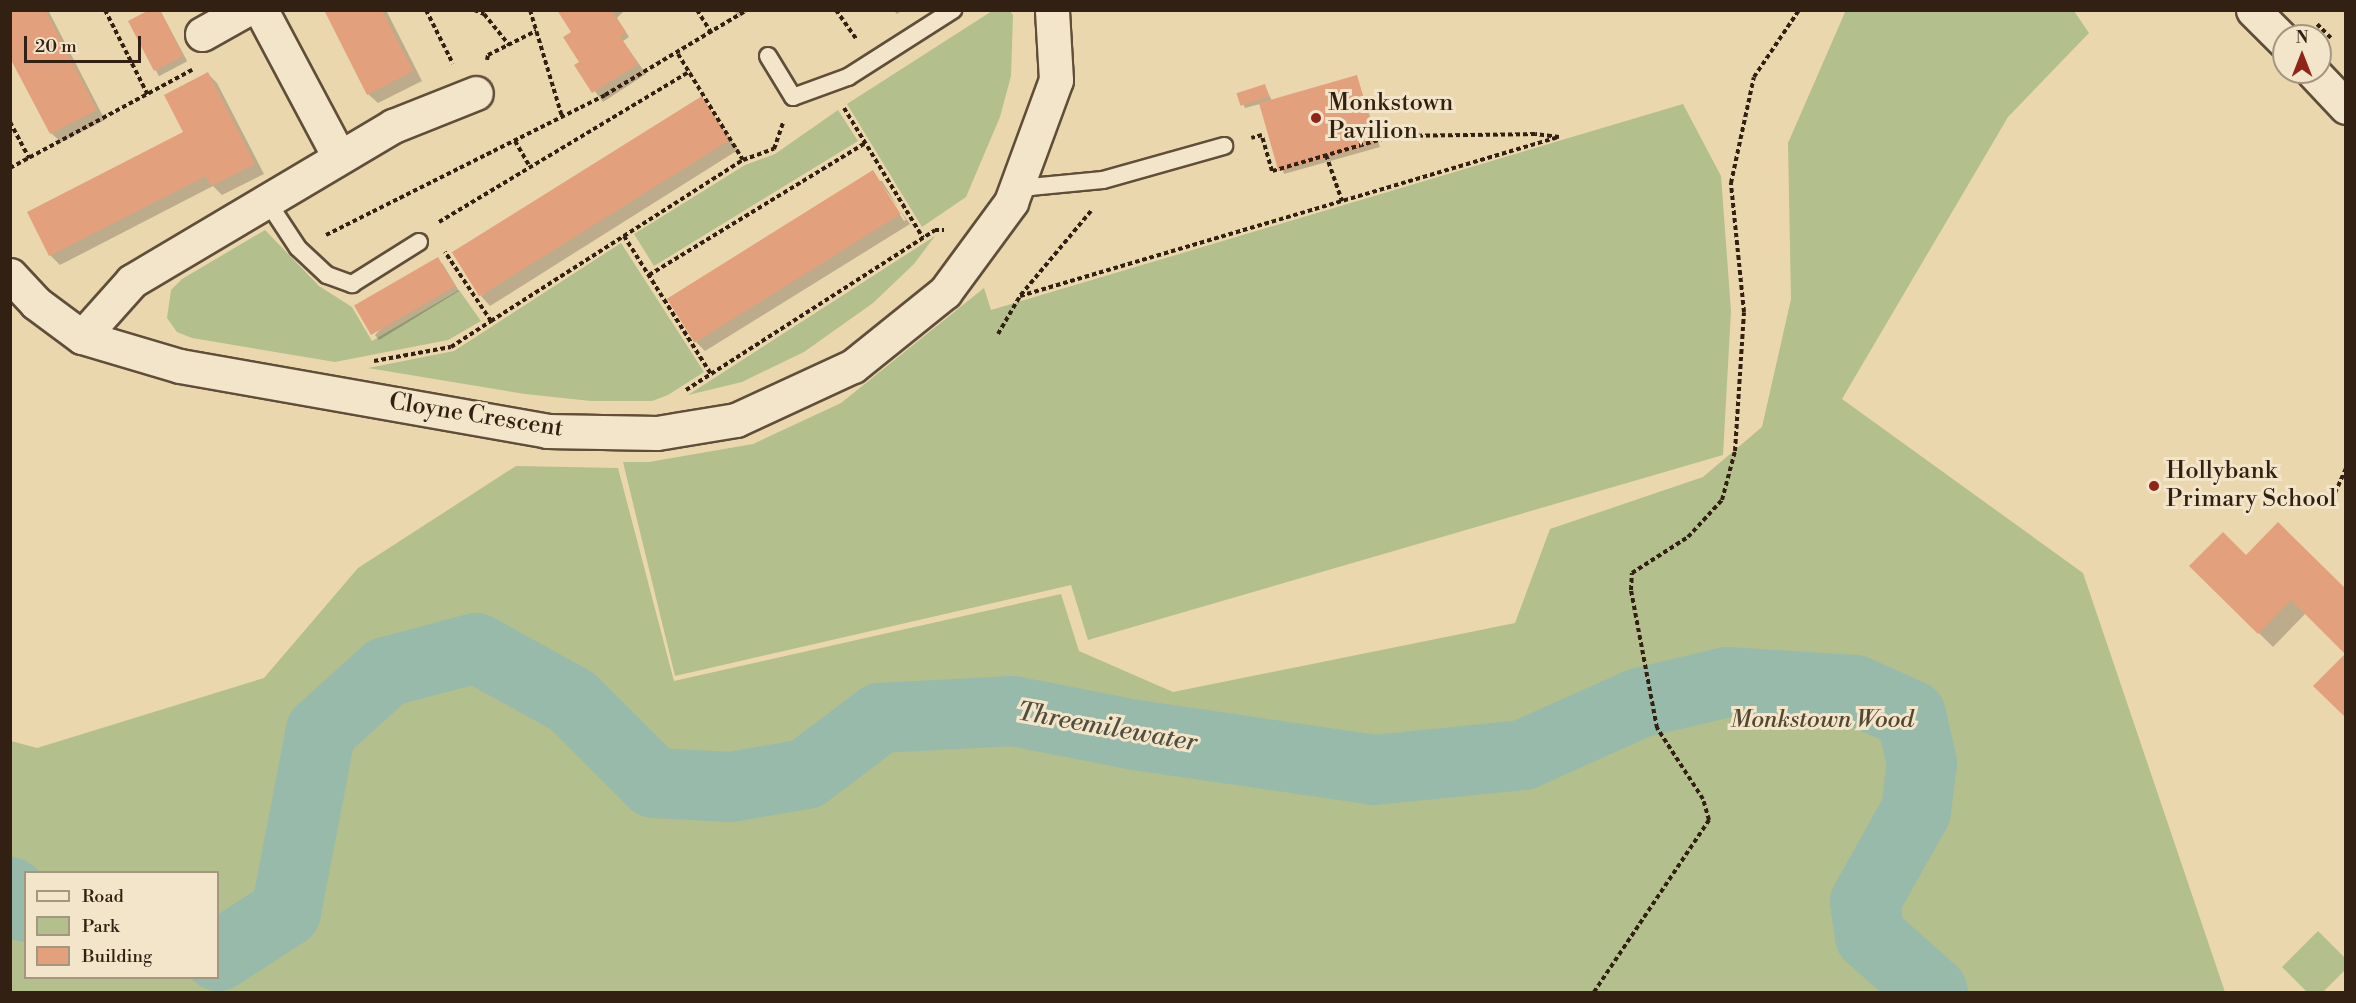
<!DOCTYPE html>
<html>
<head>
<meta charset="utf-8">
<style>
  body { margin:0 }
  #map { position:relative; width:2356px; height:1003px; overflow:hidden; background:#ebd7ae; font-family:"Libre Bodoni",serif }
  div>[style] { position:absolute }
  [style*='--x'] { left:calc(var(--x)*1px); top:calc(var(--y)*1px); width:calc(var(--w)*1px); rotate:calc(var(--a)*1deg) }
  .green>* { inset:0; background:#b3bf8d }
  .shadow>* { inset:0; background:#0003; transform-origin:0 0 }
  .river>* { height:70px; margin:-35px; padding:0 35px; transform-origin:35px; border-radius:35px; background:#98baaa }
  .building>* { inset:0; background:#e2a17c; transform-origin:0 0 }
  .path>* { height:4px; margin-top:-2px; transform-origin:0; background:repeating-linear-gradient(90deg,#322012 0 4.5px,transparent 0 7.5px) }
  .roads { filter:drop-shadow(2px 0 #604e39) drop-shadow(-2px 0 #604e39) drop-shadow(0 2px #604e39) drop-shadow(0 -2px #604e39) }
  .lane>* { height:16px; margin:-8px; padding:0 8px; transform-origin:8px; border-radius:8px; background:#f2e5ca }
  .street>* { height:33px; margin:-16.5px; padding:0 16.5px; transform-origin:16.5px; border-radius:16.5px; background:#f2e5ca }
  .dots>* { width:16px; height:16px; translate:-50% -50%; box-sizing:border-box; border:3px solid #f2e5ca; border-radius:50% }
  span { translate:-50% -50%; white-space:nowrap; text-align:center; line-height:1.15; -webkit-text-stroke:6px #f2e5ca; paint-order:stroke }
  .poi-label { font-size:24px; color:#322012 }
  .left { translate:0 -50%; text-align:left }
  .street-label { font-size:24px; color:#322012 }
  .park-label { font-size:24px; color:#524831; font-style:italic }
  .water-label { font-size:26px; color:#514e40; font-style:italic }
  .frame { position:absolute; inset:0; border:12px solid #322012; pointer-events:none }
  .legend { position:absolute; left:24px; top:871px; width:195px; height:108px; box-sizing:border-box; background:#f2e5ca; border:2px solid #a59680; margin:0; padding:8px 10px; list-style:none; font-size:18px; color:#322012 }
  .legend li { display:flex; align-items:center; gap:12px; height:30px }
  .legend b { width:30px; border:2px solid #a59680 }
  .north { position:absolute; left:2272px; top:24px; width:60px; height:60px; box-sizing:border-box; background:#f2e5ca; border:2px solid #a59680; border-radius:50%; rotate:0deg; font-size:16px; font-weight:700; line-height:24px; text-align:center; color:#322012 }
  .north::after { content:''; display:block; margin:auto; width:21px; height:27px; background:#8f2418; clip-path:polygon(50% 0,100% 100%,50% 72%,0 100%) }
  .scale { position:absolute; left:24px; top:36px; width:117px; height:27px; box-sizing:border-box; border:3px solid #322012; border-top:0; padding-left:8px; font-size:18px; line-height:21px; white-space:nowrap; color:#322012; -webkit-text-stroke:4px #f2e5ca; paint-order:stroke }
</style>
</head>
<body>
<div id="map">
  <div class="green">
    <div style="clip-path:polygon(evenodd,1846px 10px,2074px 11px,2089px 33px,2008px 117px,1842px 399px,2083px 573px,2225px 992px,11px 992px,11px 741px,37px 748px,264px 678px,358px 568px,516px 466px,618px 468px,674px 681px,1061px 594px,1079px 651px,1173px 692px,1515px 623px,1550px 529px,1703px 477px,1762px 427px,1791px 299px,1788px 143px,1846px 10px,26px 872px,218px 872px,218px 978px,26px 978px,26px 872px)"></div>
    <div style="clip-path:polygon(992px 11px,1010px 11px,1013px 15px,1011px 76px,1000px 117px,966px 197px,922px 227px,847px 104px)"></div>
    <div style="clip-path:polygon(1683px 104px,1721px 176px,1731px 311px,1723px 455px,1088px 640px,1071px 585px,675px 676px,623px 462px,649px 462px,753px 444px,841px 403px,984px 288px,991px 310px)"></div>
    <div style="clip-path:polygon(838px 110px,858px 141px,654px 266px,634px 234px,745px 165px,775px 154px)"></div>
    <div style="clip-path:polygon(265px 230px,319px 286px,352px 307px,372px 341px,459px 290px,481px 321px,448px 340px,335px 362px,192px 338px,177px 332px,167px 318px,171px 290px,182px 279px)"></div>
    <div style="clip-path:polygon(935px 236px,914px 264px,873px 303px,804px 352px,742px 382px,688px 395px)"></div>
    <div style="clip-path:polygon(621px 243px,704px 372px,668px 395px,652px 401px,591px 401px,525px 394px,368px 368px,454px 351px)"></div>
    <div style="clip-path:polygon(2318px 931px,2345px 958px,2345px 970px,2323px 992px,2307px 992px,2282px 967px)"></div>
  </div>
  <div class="shadow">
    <div style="clip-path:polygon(10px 10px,48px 10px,105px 120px,61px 142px,51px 133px)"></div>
    <div style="left:160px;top:10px;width:58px;height:32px;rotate:62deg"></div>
    <div style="clip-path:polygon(326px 10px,386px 10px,422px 81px,378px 103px,368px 94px)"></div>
    <div style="clip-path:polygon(559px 10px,625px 10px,617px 18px,629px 37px,623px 41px,646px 74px,603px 102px,576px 66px,581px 63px,573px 32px)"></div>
    <div style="clip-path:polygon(733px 10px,750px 10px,740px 17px)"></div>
    <div style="clip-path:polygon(893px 10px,903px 10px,897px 14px)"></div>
    <div style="clip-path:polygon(208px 74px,217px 83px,264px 174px,222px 195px,213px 186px,60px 265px,50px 255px,185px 132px)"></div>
    <div style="clip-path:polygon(1357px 77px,1380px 147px,1284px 174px,1260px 104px,1245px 108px,1238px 94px,1265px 86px,1272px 101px)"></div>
    <div style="clip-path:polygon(702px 98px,738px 150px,490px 306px,481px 296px)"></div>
    <div style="clip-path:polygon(evenodd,873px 172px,910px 224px,705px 351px,696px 342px,873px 172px,878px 181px,882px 181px,906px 220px,904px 221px,878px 181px)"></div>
    <div style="clip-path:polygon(442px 263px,459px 291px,379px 340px,375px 335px)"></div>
    <div style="clip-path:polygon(2246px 557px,2306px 613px,2273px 647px,2191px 566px)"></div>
  </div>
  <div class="river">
    <div style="--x:10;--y:892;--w:22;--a:43"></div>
    <div style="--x:218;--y:956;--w:81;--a:-32.9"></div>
    <div style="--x:286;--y:912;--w:184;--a:-79.1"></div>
    <div style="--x:321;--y:731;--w:88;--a:-42.2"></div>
    <div style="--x:386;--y:672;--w:93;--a:-14.9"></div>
    <div style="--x:476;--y:648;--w:110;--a:28.9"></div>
    <div style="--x:572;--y:701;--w:116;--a:45"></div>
    <div style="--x:654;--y:783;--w:76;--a:3"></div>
    <div style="--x:730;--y:787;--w:77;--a:-9.7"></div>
    <div style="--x:806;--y:774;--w:93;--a:-37.1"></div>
    <div style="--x:880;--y:718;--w:133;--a:-3"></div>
    <div style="--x:1013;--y:711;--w:124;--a:11.1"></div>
    <div style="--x:1135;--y:735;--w:242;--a:8.3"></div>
    <div style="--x:1374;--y:770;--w:150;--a:-5.7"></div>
    <div style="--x:1523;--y:755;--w:127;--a:-24.1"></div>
    <div style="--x:1639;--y:703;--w:90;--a:-13.4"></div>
    <div style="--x:1727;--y:682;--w:128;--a:3.6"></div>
    <div style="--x:1855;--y:690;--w:61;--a:24.1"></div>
    <div style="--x:1911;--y:715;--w:49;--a:77.1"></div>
    <div style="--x:1922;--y:763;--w:48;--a:97.1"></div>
    <div style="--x:1916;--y:811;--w:104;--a:119.3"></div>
    <div style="--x:1865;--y:902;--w:34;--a:82"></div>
    <div style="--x:1870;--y:936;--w:84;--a:41.6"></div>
  </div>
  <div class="building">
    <div style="clip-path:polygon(10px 10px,45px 10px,97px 110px,50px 134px,10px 58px)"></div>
    <div style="clip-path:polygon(149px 10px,160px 10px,183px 56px,154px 71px,128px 21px)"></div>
    <div style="clip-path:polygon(324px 10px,382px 10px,413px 71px,367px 95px)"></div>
    <div style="clip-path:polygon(557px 10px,611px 10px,626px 32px,620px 36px,638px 64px,592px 93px,574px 65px,579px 62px,563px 37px,571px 32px)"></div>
    <div style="clip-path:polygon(208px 72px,255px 164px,211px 186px,206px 176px,49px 256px,27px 212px,183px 132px,164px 95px)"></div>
    <div style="left:1357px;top:75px;width:71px;height:102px;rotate:74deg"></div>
    <div style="left:1265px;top:84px;width:13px;height:30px;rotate:72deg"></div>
    <div style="left:702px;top:96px;width:52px;height:295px;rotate:58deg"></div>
    <div style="left:873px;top:170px;width:52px;height:243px;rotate:58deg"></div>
    <div style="left:438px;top:257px;width:34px;height:97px;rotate:60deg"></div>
    <div style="clip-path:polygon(2278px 522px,2346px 589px,2346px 718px,2313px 686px,2345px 654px,2291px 600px,2258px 634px,2189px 566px,2223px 532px,2246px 555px)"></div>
  </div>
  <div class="path">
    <div style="--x:105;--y:10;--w:95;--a:63.2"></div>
    <div style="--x:131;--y:10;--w:7;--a:0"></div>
    <div style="--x:426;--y:10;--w:60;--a:63.4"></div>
    <div style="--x:474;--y:10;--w:11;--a:22"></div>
    <div style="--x:484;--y:14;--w:40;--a:51"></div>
    <div style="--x:530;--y:10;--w:112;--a:73.3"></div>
    <div style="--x:697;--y:10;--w:28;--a:58"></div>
    <div style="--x:836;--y:10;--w:35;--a:55"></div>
    <div style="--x:2317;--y:24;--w:20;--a:45"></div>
    <div style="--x:678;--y:54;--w:124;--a:58.5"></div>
    <div style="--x:487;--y:60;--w:5;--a:-79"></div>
    <div style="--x:488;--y:55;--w:54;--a:-26.6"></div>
    <div style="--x:844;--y:108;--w:152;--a:58.7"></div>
    <div style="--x:10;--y:122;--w:41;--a:62.2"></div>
    <div style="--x:515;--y:141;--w:30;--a:60"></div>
    <div style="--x:1326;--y:155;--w:49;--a:70.8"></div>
    <div style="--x:10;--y:168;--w:207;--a:-28.3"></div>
    <div style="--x:1091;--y:211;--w:111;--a:129.9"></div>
    <div style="--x:1020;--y:296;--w:562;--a:-16.44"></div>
    <div style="--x:1559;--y:137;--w:24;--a:-173"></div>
    <div style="--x:1535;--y:134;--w:143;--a:179.2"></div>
    <div style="--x:1392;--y:136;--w:125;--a:163.7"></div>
    <div style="--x:1272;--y:171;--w:37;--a:-106"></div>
    <div style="--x:1262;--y:135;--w:11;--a:165"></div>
    <div style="--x:439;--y:222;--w:293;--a:-31"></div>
    <div style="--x:326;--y:235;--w:312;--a:-26.6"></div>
    <div style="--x:605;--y:95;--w:165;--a:-30.9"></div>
    <div style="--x:624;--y:236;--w:163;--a:57.8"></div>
    <div style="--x:649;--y:275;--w:253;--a:-31.4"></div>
    <div style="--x:491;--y:321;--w:299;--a:-32.6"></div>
    <div style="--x:743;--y:160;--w:33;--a:-20"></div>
    <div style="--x:774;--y:149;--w:28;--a:-71"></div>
    <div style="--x:998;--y:334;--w:44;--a:-59.9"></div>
    <div style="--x:374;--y:361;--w:78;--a:-10.3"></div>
    <div style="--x:451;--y:347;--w:48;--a:-33"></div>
    <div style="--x:491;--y:321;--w:83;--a:-123.7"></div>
    <div style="--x:686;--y:390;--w:296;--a:-32.7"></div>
    <div style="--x:935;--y:230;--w:9;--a:0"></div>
    <div style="--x:2335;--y:493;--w:27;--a:-66"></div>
    <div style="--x:1594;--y:992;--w:207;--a:-56.2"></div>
    <div style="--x:1709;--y:820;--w:22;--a:-106"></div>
    <div style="--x:1703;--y:799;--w:85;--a:-122.9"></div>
    <div style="--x:1657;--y:728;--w:140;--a:-100.7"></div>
    <div style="--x:1631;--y:590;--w:17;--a:-87"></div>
    <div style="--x:1632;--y:573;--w:67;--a:-32.7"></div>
    <div style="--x:1688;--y:537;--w:50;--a:-47.4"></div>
    <div style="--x:1722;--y:500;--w:51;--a:-75.1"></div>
    <div style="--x:1735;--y:451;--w:139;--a:-86.3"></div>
    <div style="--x:1744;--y:312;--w:130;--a:-95.8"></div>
    <div style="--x:1731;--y:183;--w:108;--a:-77.8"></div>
    <div style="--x:1754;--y:77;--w:81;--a:-56.1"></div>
  </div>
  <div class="roads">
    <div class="lane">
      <div style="--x:768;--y:56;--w:48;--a:58.6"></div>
      <div style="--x:793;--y:97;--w:59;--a:-20"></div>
      <div style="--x:848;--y:77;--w:125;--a:-32.5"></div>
      <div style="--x:1019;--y:181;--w:13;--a:29"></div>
      <div style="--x:1030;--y:187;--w:73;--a:-5.5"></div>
      <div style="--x:1103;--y:180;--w:126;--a:-15.7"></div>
      <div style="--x:267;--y:201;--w:56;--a:56.6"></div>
      <div style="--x:298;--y:248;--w:40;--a:43"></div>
      <div style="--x:327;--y:275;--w:27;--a:20"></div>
      <div style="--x:352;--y:284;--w:79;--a:-32.1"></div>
    </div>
    <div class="street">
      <div style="--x:261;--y:10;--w:166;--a:62"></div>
      <div style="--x:2253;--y:10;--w:44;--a:45"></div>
      <div style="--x:202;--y:34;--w:49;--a:-29.2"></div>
      <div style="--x:2313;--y:72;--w:48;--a:46.7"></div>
      <div style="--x:10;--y:275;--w:38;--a:47"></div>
      <div style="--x:36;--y:303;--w:57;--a:36.5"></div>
      <div style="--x:82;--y:337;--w:102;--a:16.5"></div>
      <div style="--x:180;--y:366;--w:373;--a:10"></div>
      <div style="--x:547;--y:431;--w:110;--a:1"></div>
      <div style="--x:657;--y:433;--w:80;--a:-9.3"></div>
      <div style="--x:736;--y:420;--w:129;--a:-24.8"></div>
      <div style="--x:853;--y:366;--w:118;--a:-38.8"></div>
      <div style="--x:945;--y:292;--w:112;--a:-53.7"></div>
      <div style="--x:1011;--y:202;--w:130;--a:-69.8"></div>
      <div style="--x:1056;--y:80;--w:70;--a:-93.3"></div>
      <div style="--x:82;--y:337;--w:75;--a:-48.2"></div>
      <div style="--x:132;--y:281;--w:304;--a:-30.7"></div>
      <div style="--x:393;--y:126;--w:89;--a:-21.7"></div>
    </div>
  </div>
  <div class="dots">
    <div style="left:1316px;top:118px;background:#8f2418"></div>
    <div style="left:2154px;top:486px;background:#8f2418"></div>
  </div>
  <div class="poi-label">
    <span class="left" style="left:1328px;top:118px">Monkstown<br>Pavilion</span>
    <span class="left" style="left:2166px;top:486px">Hollybank<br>Primary School</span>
  </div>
  <div class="street-label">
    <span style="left:476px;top:416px;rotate:9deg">Cloyne Crescent</span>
  </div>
  <div class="park-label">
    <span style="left:1822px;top:721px">Monkstown Wood</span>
  </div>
  <div class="water-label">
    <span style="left:1107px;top:728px;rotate:10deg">Threemilewater</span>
  </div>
  <div class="frame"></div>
  <ul class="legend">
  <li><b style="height:8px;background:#f2e5ca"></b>Road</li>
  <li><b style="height:16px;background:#b3bf8d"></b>Park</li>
  <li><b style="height:16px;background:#e2a17c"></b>Building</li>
  </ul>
  <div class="north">N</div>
  <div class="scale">20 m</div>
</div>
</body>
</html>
